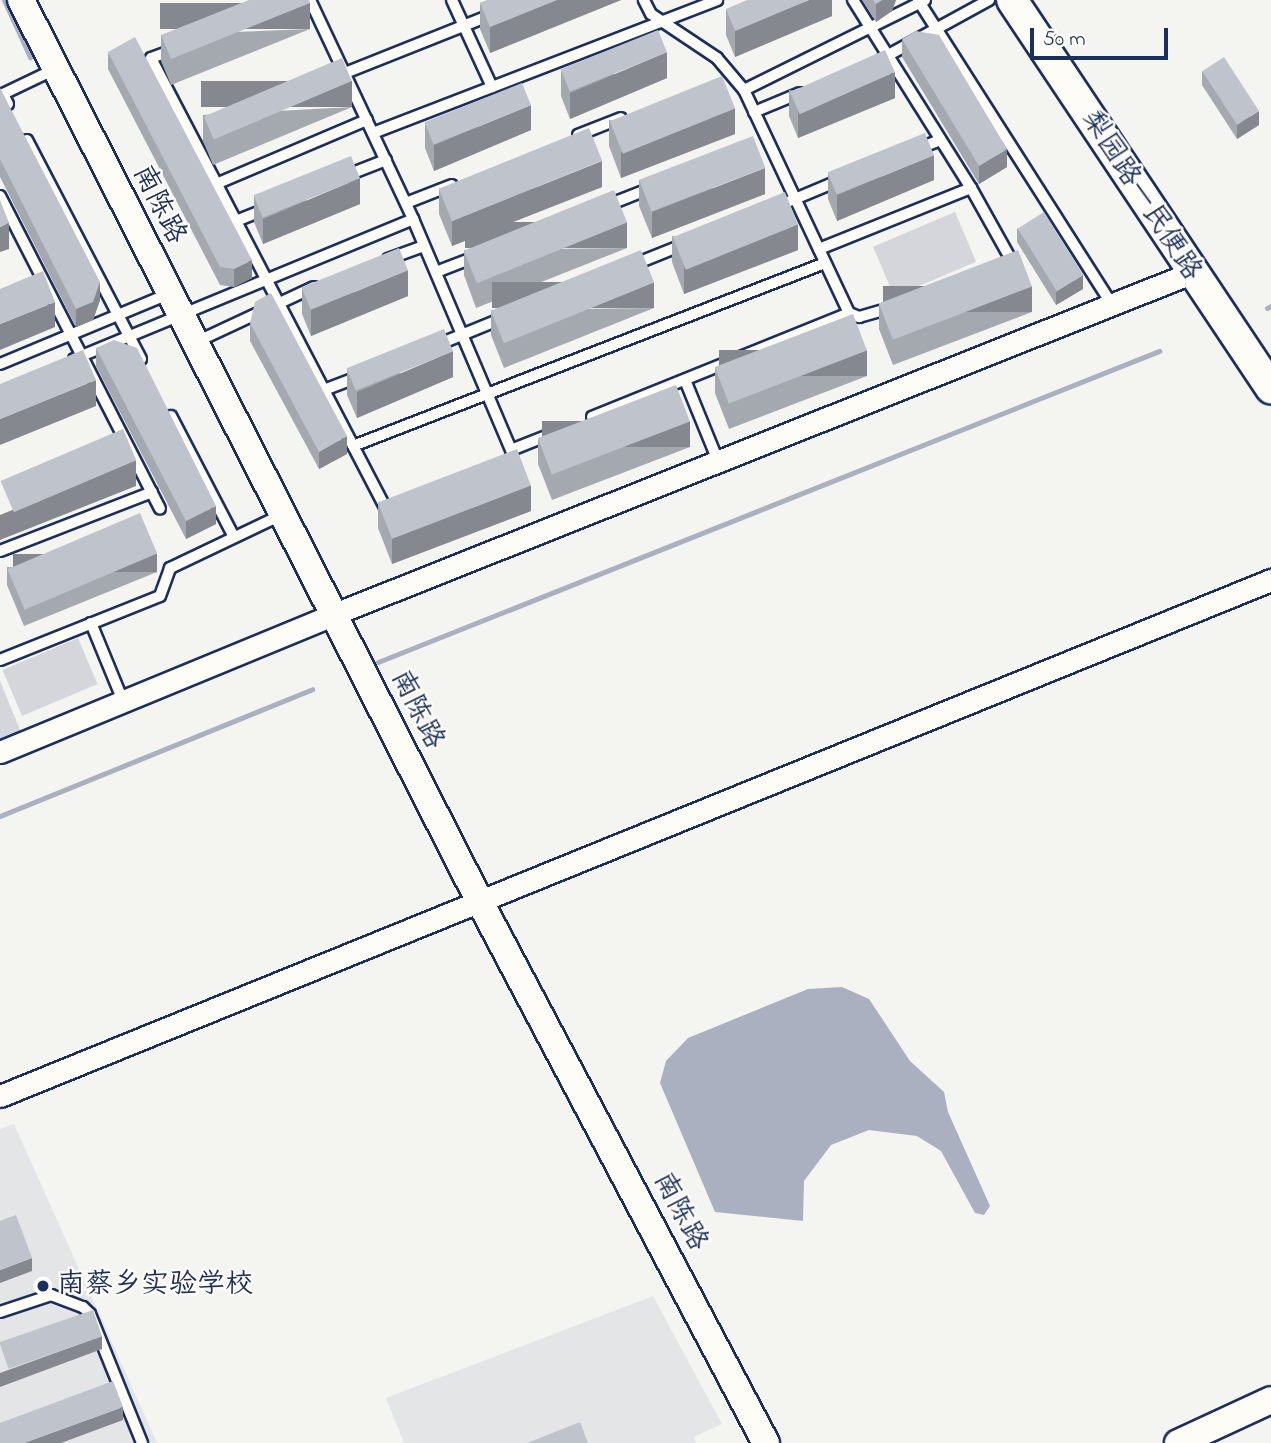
<!DOCTYPE html>
<html>
<head>
<meta charset="utf-8">
<style>
  body { margin:0 }
  #map { position:relative; width:1271px; height:1443px; overflow:hidden; background:#f4f4f1; font-family:"Indie Flower","LXGW WenKai TC",sans-serif }
  div>[style] { position:absolute }
  [style*='--x'] { left:calc(var(--x)*1px); top:calc(var(--y)*1px); width:calc(var(--w)*1px); rotate:calc(var(--a)*1deg) }
  .built>* { inset:0; background:#e4e5e6 }
  .green>* { inset:0; background:#d4d6db; transform-origin:0 0 }
  .water>* { inset:0; background:#aab0bf }
  .stream>* { height:5px; margin:-2.5px; padding:0 2.5px; transform-origin:2.5px; border-radius:2.5px; background:#aab0bf }
  .roads { filter:drop-shadow(2px 0 #1b2f5e) drop-shadow(-2px 0 #1b2f5e) drop-shadow(0 2px #1b2f5e) drop-shadow(0 -2px #1b2f5e) }
  .service>* { height:10px; margin:-5px; padding:0 5px; transform-origin:5px; border-radius:5px; background:#fdfcf7 }
  .minor>* { height:21px; margin:-10.5px; padding:0 10.5px; transform-origin:10.5px; border-radius:10.5px; background:#fdfcf7 }
  .tertiary>* { height:26px; margin:-13px; padding:0 13px; transform-origin:13px; border-radius:13px; background:#fdfcf7 }
  .secondary>* { height:30px; margin:-15px; padding:0 15px; transform-origin:15px; border-radius:15px; background:#fdfcf7 }
  .wall>* { inset:0; background:#a4a8af }
  .shaded-wall>* { inset:0; background:#86888f; transform-origin:0 0 }
  .building>* { inset:0; background:#bfc3cc; transform-origin:0 0 }
  .dots>* { width:19px; height:19px; translate:-50% -50%; box-sizing:border-box; border:4px solid #fdfcf7; border-radius:50% }
  span { translate:-50% -50%; white-space:nowrap; text-align:center; line-height:1.15; -webkit-text-stroke:5px #fdfcf7; paint-order:stroke }
  .street-label { font-size:28px; color:#1b2f5e }
  .poi-label { font-size:28px; color:#1b2f5e }
  .left { translate:0 -50%; text-align:left }
  .scale { position:absolute; left:1030px; top:28px; width:138px; height:32px; box-sizing:border-box; border:4px solid #1b2f5e; border-top:0; padding-left:9px; font-size:21px; line-height:24px; white-space:nowrap; color:#1b2f5e; -webkit-text-stroke:5px #fdfcf7; paint-order:stroke }
</style>
</head>
<body>
<div id="map">
  <div class="built">
    <div style="clip-path:polygon(14px 1124px,157px 1443px,0 1443px,0 1129px)"></div>
    <div style="clip-path:polygon(653px 1296px,722px 1424px,694px 1437px,696px 1443px,404px 1443px,386px 1398px)"></div>
  </div>
  <div class="green">
    <div style="left:955px;top:212px;width:54px;height:89px;rotate:67deg"></div>
    <div style="left:78px;top:638px;width:50px;height:82px;rotate:67deg"></div>
    <div style="clip-path:polygon(0 681px,23px 737px,0 747px)"></div>
  </div>
  <div class="water">
    <div style="clip-path:polygon(842px 987px,869px 999px,910px 1061px,944px 1092px,948px 1112px,990px 1206px,984px 1215px,975px 1213px,941px 1151px,917px 1136px,869px 1130px,831px 1145px,804px 1181px,803px 1221px,715px 1212px,660px 1083px,666px 1061px,688px 1038px,808px 989px)"></div>
  </div>
  <div class="stream">
    <div style="--x:4;--y:0;--w:63;--a:65.5"></div>
    <div style="--x:1267;--y:308;--w:4;--a:-27"></div>
    <div style="--x:378;--y:662;--w:841;--a:-21.71"></div>
    <div style="--x:0;--y:816;--w:337;--a:-22.1"></div>
  </div>
  <div class="roads">
    <div class="service">
      <div style="--x:310;--y:0;--w:242;--a:64.8"></div>
      <div style="--x:413;--y:219;--w:251;--a:67"></div>
      <div style="--x:511;--y:450;--w:43;--a:-21.8"></div>
      <div style="--x:452;--y:0;--w:96;--a:65.3"></div>
      <div style="--x:918;--y:0;--w:361;--a:57.5"></div>
      <div style="--x:173;--y:50;--w:23;--a:160"></div>
      <div style="--x:151;--y:58;--w:509;--a:62.48"></div>
      <div style="--x:386;--y:509;--w:5;--a:-11"></div>
      <div style="--x:883;--y:58;--w:121;--a:-28.7"></div>
      <div style="--x:340;--y:75;--w:162;--a:-21.7"></div>
      <div style="--x:744;--y:90;--w:202;--a:-26.4"></div>
      <div style="--x:8;--y:104;--w:11;--a:-117"></div>
      <div style="--x:3;--y:94;--w:55;--a:-25.6"></div>
      <div style="--x:754;--y:112;--w:50;--a:-22.4"></div>
      <div style="--x:373;--y:133;--w:369;--a:-21.1"></div>
      <div style="--x:578;--y:135;--w:46;--a:-21.6"></div>
      <div style="--x:27;--y:140;--w:247;--a:62.5"></div>
      <div style="--x:917;--y:149;--w:25;--a:-21"></div>
      <div style="--x:345;--y:176;--w:44;--a:-21.3"></div>
      <div style="--x:216;--y:184;--w:164;--a:-23"></div>
      <div style="--x:971;--y:188;--w:86;--a:60.8"></div>
      <div style="--x:0;--y:196;--w:351;--a:62.9"></div>
      <div style="--x:790;--y:201;--w:54;--a:-22.8"></div>
      <div style="--x:406;--y:203;--w:49;--a:-21.4"></div>
      <div style="--x:608;--y:205;--w:46;--a:-21.6"></div>
      <div style="--x:236;--y:221;--w:32;--a:-22"></div>
      <div style="--x:819;--y:249;--w:164;--a:-21.9"></div>
      <div style="--x:971;--y:188;--w:222;--a:-122.1"></div>
      <div style="--x:388;--y:259;--w:38;--a:-20"></div>
      <div style="--x:635;--y:264;--w:54;--a:-21.8"></div>
      <div style="--x:436;--y:272;--w:42;--a:-21"></div>
      <div style="--x:849;--y:313;--w:11;--a:22"></div>
      <div style="--x:859;--y:317;--w:35;--a:-16"></div>
      <div style="--x:196;--y:342;--w:130;--a:-25"></div>
      <div style="--x:437;--y:345;--w:71;--a:-22.2"></div>
      <div style="--x:74;--y:359;--w:367;--a:-22.4"></div>
      <div style="--x:0;--y:364;--w:182;--a:-22.6"></div>
      <div style="--x:685;--y:380;--w:87;--a:67.8"></div>
      <div style="--x:324;--y:390;--w:39;--a:-21"></div>
      <div style="--x:171;--y:416;--w:136;--a:62.5"></div>
      <div style="--x:592;--y:417;--w:277;--a:-22"></div>
      <div style="--x:849;--y:313;--w:246;--a:-115.2"></div>
      <div style="--x:744;--y:90;--w:42;--a:-130.2"></div>
      <div style="--x:717;--y:58;--w:79;--a:-146.3"></div>
      <div style="--x:651;--y:14;--w:16;--a:-117"></div>
      <div style="--x:353;--y:446;--w:506;--a:-21.19"></div>
      <div style="--x:0;--y:551;--w:163;--a:-21.2"></div>
      <div style="--x:91;--y:623;--w:84;--a:67.7"></div>
      <div style="--x:0;--y:660;--w:172;--a:-21.8"></div>
      <div style="--x:160;--y:596;--w:30;--a:-70"></div>
      <div style="--x:170;--y:568;--w:123;--a:-25.5"></div>
      <div style="--x:0;--y:1312;--w:54;--a:-18.4"></div>
      <div style="--x:51;--y:1295;--w:34;--a:21"></div>
      <div style="--x:83;--y:1307;--w:10;--a:45"></div>
      <div style="--x:90;--y:1314;--w:139;--a:68"></div>
    </div>
    <div class="minor">
      <div style="--x:0;--y:752;--w:359;--a:-22.4"></div>
      <div style="--x:332;--y:615;--w:925;--a:-21.71"></div>
      <div style="--x:0;--y:1096;--w:1372;--a:-22.1"></div>
    </div>
    <div class="tertiary">
      <div style="--x:21;--y:0;--w:1012;--a:63.03"></div>
      <div style="--x:480;--y:902;--w:612;--a:62.14"></div>
      <div style="--x:1178;--y:1443;--w:102;--a:-24.8"></div>
    </div>
    <div class="secondary">
      <div style="--x:1012;--y:0;--w:467;--a:56.3"></div>
    </div>
  </div>
  <div class="wall">
    <div style="clip-path:polygon(488px 0,621px 0,490px 53px,480px 29px,480px 3px)"></div>
    <div style="clip-path:polygon(832px 0,832px 16px,735px 57px,726px 35px,726px 9px)"></div>
    <div style="clip-path:polygon(862px 0,896px 0,892px 11px,876px 22px)"></div>
    <div style="clip-path:polygon(310px 29px,171px 85px,161px 61px,161px 35px)"></div>
    <div style="clip-path:polygon(902px 39px,1007px 167px,979px 184px,902px 57px)"></div>
    <div style="clip-path:polygon(108px 52px,252px 278px,234px 287px,220px 285px,108px 69px)"></div>
    <div style="clip-path:polygon(561px 70px,667px 78px,570px 119px,561px 96px)"></div>
    <div style="clip-path:polygon(1202px 71px,1259px 125px,1237px 139px,1202px 85px)"></div>
    <div style="clip-path:polygon(0 88px,100px 300px,93px 320px,76px 327px,0 177px)"></div>
    <div style="clip-path:polygon(789px 90px,895px 98px,798px 138px,789px 116px)"></div>
    <div style="clip-path:polygon(352px 107px,213px 165px,203px 141px,203px 115px)"></div>
    <div style="clip-path:polygon(609px 120px,735px 134px,621px 178px,609px 146px)"></div>
    <div style="clip-path:polygon(425px 123px,531px 130px,434px 171px,425px 148px)"></div>
    <div style="clip-path:polygon(828px 173px,934px 180px,837px 221px,828px 199px)"></div>
    <div style="clip-path:polygon(639px 180px,765px 194px,652px 238px,639px 206px)"></div>
    <div style="clip-path:polygon(602px 187px,452px 246px,439px 214px,439px 188px)"></div>
    <div style="clip-path:polygon(254px 197px,360px 204px,263px 244px,254px 222px)"></div>
    <div style="clip-path:polygon(1017px 228px,1083px 289px,1056px 305px,1017px 242px)"></div>
    <div style="clip-path:polygon(672px 236px,798px 250px,684px 294px,672px 262px)"></div>
    <div style="clip-path:polygon(627px 248px,476px 308px,464px 275px,464px 250px)"></div>
    <div style="clip-path:polygon(302px 288px,408px 296px,311px 336px,302px 314px)"></div>
    <div style="clip-path:polygon(879px 303px,1032px 312px,893px 365px,879px 329px)"></div>
    <div style="clip-path:polygon(654px 308px,504px 368px,491px 335px,491px 310px)"></div>
    <div style="clip-path:polygon(250px 323px,347px 454px,319px 469px,250px 341px)"></div>
    <div style="clip-path:polygon(96px 348px,216px 524px,186px 539px,96px 366px)"></div>
    <div style="clip-path:polygon(715px 367px,867px 376px,729px 429px,715px 393px)"></div>
    <div style="clip-path:polygon(347px 369px,453px 377px,357px 418px,347px 395px)"></div>
    <div style="clip-path:polygon(538px 438px,690px 447px,552px 500px,538px 464px)"></div>
    <div style="clip-path:polygon(378px 502px,531px 511px,392px 564px,378px 528px)"></div>
    <div style="clip-path:polygon(7px 567px,157px 572px,24px 626px,7px 585px)"></div>
  </div>
  <div class="shaded-wall">
    <div style="clip-path:polygon(557px 0,621px 0,490px 53px,490px 27px)"></div>
    <div style="clip-path:polygon(809px 0,832px 0,832px 16px,735px 57px,735px 31px)"></div>
    <div style="clip-path:polygon(882px 0,896px 0,892px 11px,876px 22px,876px 4px)"></div>
    <div style="left:310px;top:3px;width:26px;height:150px;rotate:90deg"></div>
    <div style="clip-path:polygon(667px 52px,667px 78px,570px 119px,570px 93px)"></div>
    <div style="clip-path:polygon(895px 72px,895px 98px,798px 138px,798px 112px)"></div>
    <div style="left:352px;top:81px;width:26px;height:151px;rotate:90deg"></div>
    <div style="clip-path:polygon(531px 105px,531px 130px,434px 171px,434px 145px)"></div>
    <div style="clip-path:polygon(735px 108px,735px 134px,621px 178px,621px 152px)"></div>
    <div style="clip-path:polygon(1259px 111px,1259px 125px,1237px 139px,1237px 125px)"></div>
    <div style="clip-path:polygon(1007px 149px,1007px 167px,979px 184px,979px 166px)"></div>
    <div style="clip-path:polygon(934px 155px,934px 180px,837px 221px,837px 195px)"></div>
    <div style="clip-path:polygon(602px 161px,602px 187px,452px 246px,452px 221px)"></div>
    <div style="clip-path:polygon(765px 168px,765px 194px,652px 238px,652px 212px)"></div>
    <div style="clip-path:polygon(360px 178px,360px 204px,263px 244px,263px 219px)"></div>
    <div style="left:627px;top:222px;width:26px;height:162px;rotate:90deg"></div>
    <div style="clip-path:polygon(9px 223px,9px 249px,0 252px,0 227px)"></div>
    <div style="clip-path:polygon(798px 224px,798px 250px,684px 294px,684px 268px)"></div>
    <div style="clip-path:polygon(252px 260px,252px 278px,234px 287px,234px 269px)"></div>
    <div style="clip-path:polygon(408px 270px,408px 296px,311px 336px,311px 310px)"></div>
    <div style="clip-path:polygon(1083px 275px,1083px 289px,1056px 305px,1056px 292px)"></div>
    <div style="clip-path:polygon(100px 282px,100px 300px,93px 320px,76px 327px,76px 309px)"></div>
    <div style="left:654px;top:282px;width:26px;height:162px;rotate:90deg"></div>
    <div style="left:1032px;top:286px;width:26px;height:149px;rotate:90deg"></div>
    <div style="clip-path:polygon(55px 302px,55px 327px,0 350px,0 324px)"></div>
    <div style="left:867px;top:350px;width:26px;height:148px;rotate:90deg"></div>
    <div style="clip-path:polygon(453px 351px,453px 377px,357px 418px,357px 392px)"></div>
    <div style="clip-path:polygon(96px 380px,96px 406px,0 445px,0 419px)"></div>
    <div style="left:690px;top:421px;width:26px;height:148px;rotate:90deg"></div>
    <div style="clip-path:polygon(347px 436px,347px 454px,319px 469px,319px 452px)"></div>
    <div style="clip-path:polygon(136px 460px,136px 486px,0 540px,0 515px)"></div>
    <div style="clip-path:polygon(531px 485px,531px 511px,392px 564px,392px 539px)"></div>
    <div style="clip-path:polygon(216px 506px,216px 524px,186px 539px,186px 521px)"></div>
    <div style="left:157px;top:554px;width:18px;height:144px;rotate:90deg"></div>
    <div style="clip-path:polygon(32px 1258px,32px 1271px,0 1283px,0 1270px)"></div>
    <div style="clip-path:polygon(102px 1336px,102px 1349px,0 1387px,0 1373px)"></div>
    <div style="clip-path:polygon(123px 1407px,123px 1420px,61px 1443px,24px 1443px)"></div>
  </div>
  <div class="building">
    <div style="clip-path:polygon(249px 0,309px 0,310px 3px,171px 59px,161px 35px)"></div>
    <div style="clip-path:polygon(488px 0,557px 0,490px 27px,480px 3px)"></div>
    <div style="clip-path:polygon(747px 0,809px 0,735px 31px,726px 9px)"></div>
    <div style="clip-path:polygon(873px 0,882px 0,876px 4px)"></div>
    <div style="left:658px;top:30px;width:24px;height:105px;rotate:68deg"></div>
    <div style="clip-path:polygon(916px 31px,939px 35px,1007px 149px,979px 166px,902px 39px)"></div>
    <div style="clip-path:polygon(135px 37px,252px 260px,234px 269px,220px 267px,108px 52px)"></div>
    <div style="left:885px;top:50px;width:24px;height:104px;rotate:66deg"></div>
    <div style="left:1224px;top:57px;width:64px;height:26px;rotate:57deg"></div>
    <div style="left:342px;top:58px;width:25px;height:150px;rotate:67deg"></div>
    <div style="left:722px;top:76px;width:35px;height:121px;rotate:68deg"></div>
    <div style="left:522px;top:83px;width:24px;height:105px;rotate:68deg"></div>
    <div style="clip-path:polygon(0 88px,100px 282px,93px 302px,76px 309px,0 159px)"></div>
    <div style="left:589px;top:128px;width:35px;height:162px;rotate:68deg"></div>
    <div style="left:925px;top:133px;width:24px;height:105px;rotate:68deg"></div>
    <div style="left:753px;top:136px;width:34px;height:122px;rotate:69deg"></div>
    <div style="left:351px;top:156px;width:24px;height:105px;rotate:68deg"></div>
    <div style="left:614px;top:190px;width:35px;height:162px;rotate:68deg"></div>
    <div style="left:785px;top:192px;width:35px;height:121px;rotate:68deg"></div>
    <div style="clip-path:polygon(0 200px,9px 223px,0 227px)"></div>
    <div style="left:1044px;top:212px;width:74px;height:31px;rotate:58deg"></div>
    <div style="left:399px;top:248px;width:24px;height:105px;rotate:68deg"></div>
    <div style="left:641px;top:250px;width:35px;height:162px;rotate:68deg"></div>
    <div style="left:1018px;top:250px;width:39px;height:149px;rotate:69deg"></div>
    <div style="clip-path:polygon(43px 271px,55px 302px,0 324px,0 289px)"></div>
    <div style="clip-path:polygon(271px 293px,347px 436px,319px 452px,250px 323px,255px 302px)"></div>
    <div style="left:853px;top:314px;width:39px;height:148px;rotate:69deg"></div>
    <div style="left:444px;top:329px;width:24px;height:105px;rotate:68deg"></div>
    <div style="clip-path:polygon(114px 340px,137px 348px,216px 506px,186px 521px,96px 348px)"></div>
    <div style="clip-path:polygon(83px 350px,96px 380px,0 419px,0 384px)"></div>
    <div style="left:676px;top:385px;width:39px;height:148px;rotate:69deg"></div>
    <div style="left:123px;top:429px;width:34px;height:133px;rotate:67deg"></div>
    <div style="left:517px;top:449px;width:39px;height:149px;rotate:69deg"></div>
    <div style="left:140px;top:513px;width:44px;height:144px;rotate:67deg"></div>
    <div style="clip-path:polygon(16px 1215px,32px 1258px,0 1270px,0 1221px)"></div>
    <div style="left:93px;top:1310px;width:28px;height:99px;rotate:71deg"></div>
    <div style="clip-path:polygon(113px 1381px,123px 1407px,24px 1443px,0 1443px,0 1423px)"></div>
    <div style="clip-path:polygon(580px 1422px,588px 1443px,527px 1443px)"></div>
  </div>
  <div class="dots">
    <div style="left:43px;top:1286px;background:#1b2f5e"></div>
  </div>
  <div class="street-label">
    <span style="left:1140px;top:196px;rotate:57deg">梨园路一民便路</span>
    <span style="left:158px;top:205px;rotate:63deg">南陈路</span>
    <span style="left:416px;top:710px;rotate:63deg">南陈路</span>
    <span style="left:679px;top:1212px;rotate:62deg">南陈路</span>
  </div>
  <div class="poi-label">
    <span class="left" style="left:57px;top:1286px">南蔡乡实验学校</span>
  </div>
  <div class="scale">50 m</div>
</div>
</body>
</html>
